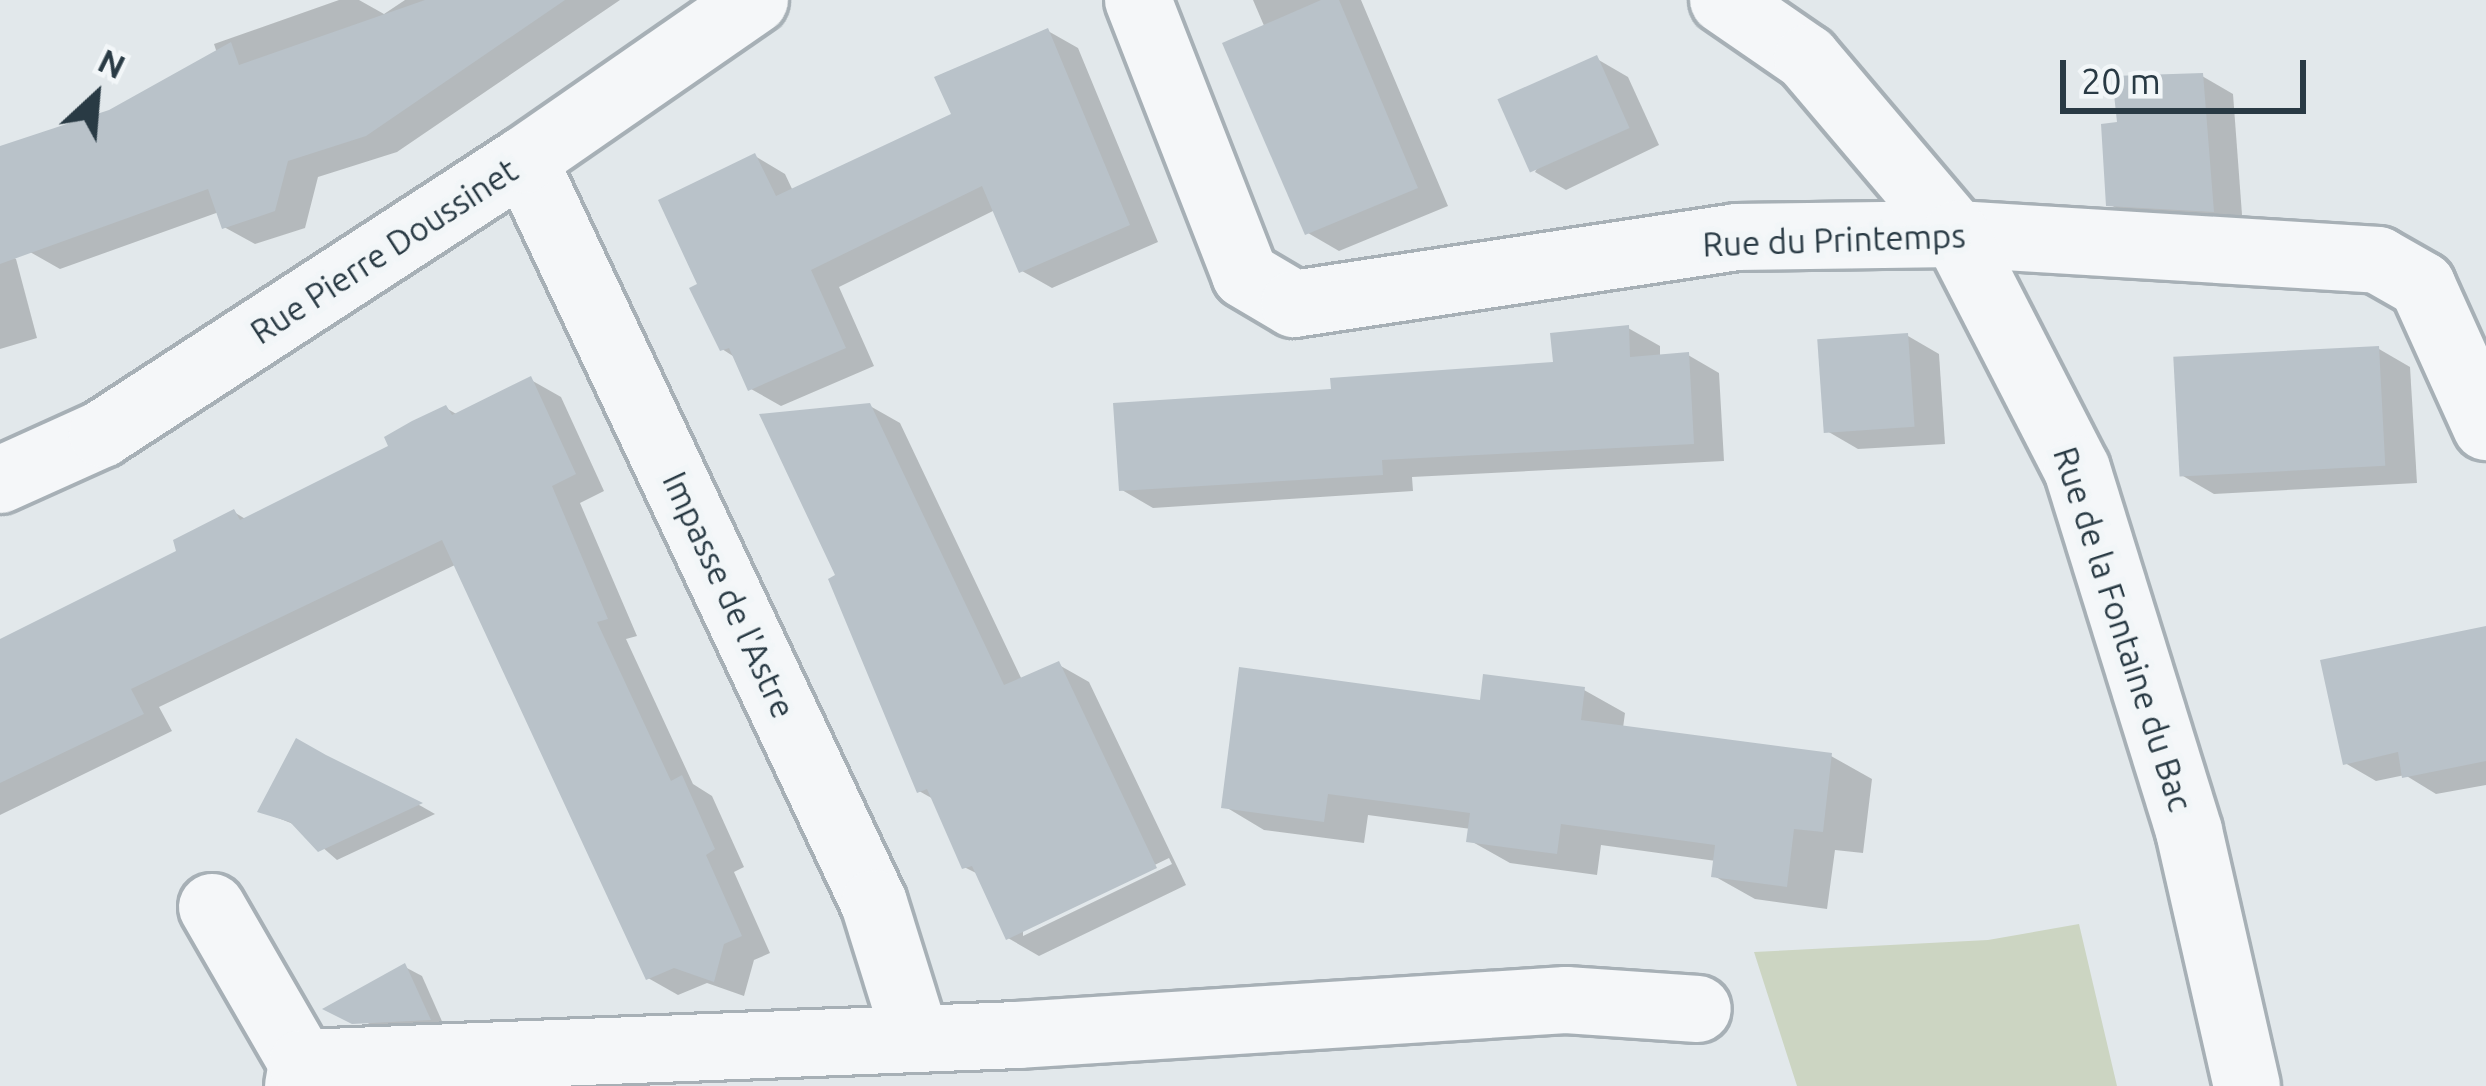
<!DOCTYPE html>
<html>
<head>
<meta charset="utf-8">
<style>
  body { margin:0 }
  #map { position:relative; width:2486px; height:1086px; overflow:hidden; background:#e2e8eb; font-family:Ubuntu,sans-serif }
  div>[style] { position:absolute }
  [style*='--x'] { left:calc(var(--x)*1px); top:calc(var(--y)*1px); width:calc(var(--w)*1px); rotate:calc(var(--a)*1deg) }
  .green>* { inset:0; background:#ccd5c2 }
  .shadow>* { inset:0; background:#0003 }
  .building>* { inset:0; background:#b9c2c9; transform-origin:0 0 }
  .roads { filter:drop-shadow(3px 0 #a7b0b6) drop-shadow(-3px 0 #a7b0b6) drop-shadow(0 3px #a7b0b6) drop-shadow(0 -3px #a7b0b6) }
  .street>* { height:66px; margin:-33px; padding:0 33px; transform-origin:33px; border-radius:33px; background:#f5f7f9 }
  span { translate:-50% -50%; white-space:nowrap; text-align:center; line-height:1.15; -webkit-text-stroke:12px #f2f6f8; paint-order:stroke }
  .street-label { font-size:33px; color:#293a44 }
  .north { position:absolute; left:36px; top:36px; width:120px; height:120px; -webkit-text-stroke:9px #f2f6f8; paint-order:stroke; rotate:26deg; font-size:33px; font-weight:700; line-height:48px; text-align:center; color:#293a44 }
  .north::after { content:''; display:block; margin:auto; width:42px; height:54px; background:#293a44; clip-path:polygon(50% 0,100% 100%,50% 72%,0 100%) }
  .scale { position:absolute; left:2060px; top:60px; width:246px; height:54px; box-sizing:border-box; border:6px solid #293a44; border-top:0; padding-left:15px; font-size:36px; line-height:42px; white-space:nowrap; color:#293a44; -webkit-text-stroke:9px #f2f6f8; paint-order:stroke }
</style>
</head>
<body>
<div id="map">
  <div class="green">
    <div style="clip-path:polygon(2079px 924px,2117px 1086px,1797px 1086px,1754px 952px,1988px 940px)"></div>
  </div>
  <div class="shadow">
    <div style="clip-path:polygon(339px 0,359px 0,384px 14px,405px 0,620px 0,397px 152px,318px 177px,305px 228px,255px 244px,224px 227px,219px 212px,60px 269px,30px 252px,0 167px,0 149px,110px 113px,217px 53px,214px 44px)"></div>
    <div style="clip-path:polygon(1253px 0,1361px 0,1448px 206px,1339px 251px,1308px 233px,1265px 28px)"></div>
    <div style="clip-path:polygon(1048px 31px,1078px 48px,1158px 242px,1052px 288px,1022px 271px,995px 210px,839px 287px,874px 366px,781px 406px,751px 389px,736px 358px,722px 349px,701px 286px,755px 156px,785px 174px,793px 191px,955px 116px)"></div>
    <div style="clip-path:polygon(1597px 59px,1628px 77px,1659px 145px,1566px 190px,1535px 172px)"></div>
    <div style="clip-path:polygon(2202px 76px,2233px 94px,2243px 228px,2139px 221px,2109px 204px,2120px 125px)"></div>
    <div style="clip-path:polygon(0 250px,16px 259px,37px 338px,0 349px)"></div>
    <div style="clip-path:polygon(1628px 328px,1660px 346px,1660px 358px,1688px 355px,1719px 373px,1724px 461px,1412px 477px,1413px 491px,1153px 508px,1122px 490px,1334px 392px,1557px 365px)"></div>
    <div style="clip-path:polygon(1908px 336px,1939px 354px,1945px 444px,1858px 449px,1827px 431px)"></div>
    <div style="clip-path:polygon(2379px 349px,2410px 367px,2417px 483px,2214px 494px,2183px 476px)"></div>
    <div style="clip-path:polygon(531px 380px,561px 397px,604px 491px,580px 503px,637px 636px,626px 639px,693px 784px,712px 796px,744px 867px,734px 872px,770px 953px,754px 960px,744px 996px,707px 983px,678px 995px,648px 978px,457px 564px,159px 707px,172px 731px,0 815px,0 642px,180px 552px,234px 512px,247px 520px,392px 447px,446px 408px,458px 415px)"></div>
    <div style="clip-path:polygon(evenodd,870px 406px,900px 423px,1022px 680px,1059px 665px,1089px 682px,1186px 885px,1039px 956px,1008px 938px,980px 875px,964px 867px,935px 800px,919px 791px,839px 576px,870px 406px,1169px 858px,1172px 864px,1023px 936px,1023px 929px,1169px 858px)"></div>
    <div style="clip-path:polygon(2486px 629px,2486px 785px,2436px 794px,2405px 775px,2376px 781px,2345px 763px)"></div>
    <div style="clip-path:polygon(1584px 690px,1625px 713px,1623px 728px,1831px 756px,1872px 779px,1863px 853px,1835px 850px,1827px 909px,1755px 899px,1714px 876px,1716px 861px,1601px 845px,1597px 875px,1510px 863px,1469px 840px,1471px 829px,1368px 815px,1364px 843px,1264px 830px,1224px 806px,1483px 703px)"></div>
    <div style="clip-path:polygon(297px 742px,421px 806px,435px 814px,337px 860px,298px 826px,261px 811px)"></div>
    <div style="clip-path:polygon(405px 967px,422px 976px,445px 1028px,382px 1031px,364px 1021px)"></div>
  </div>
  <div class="building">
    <div style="clip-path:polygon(425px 0,565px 0,366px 136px,288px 161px,275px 211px,222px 229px,208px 189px,0 264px,0 146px,109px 110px,231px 42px,239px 65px)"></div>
    <div style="clip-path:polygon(1321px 0,1339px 0,1418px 188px,1305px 235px,1222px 43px)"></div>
    <div style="clip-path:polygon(1048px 28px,1130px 225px,1019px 273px,982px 186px,811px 270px,846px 348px,748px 391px,729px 348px,720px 351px,689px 288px,697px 284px,658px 200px,755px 153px,776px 196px,951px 114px,934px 77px)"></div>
    <div style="left:1597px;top:55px;width:80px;height:109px;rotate:66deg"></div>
    <div style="clip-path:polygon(2203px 73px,2214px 212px,2106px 206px,2101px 124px,2117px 122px,2112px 76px)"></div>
    <div style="clip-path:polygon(1629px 325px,1630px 357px,1689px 352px,1694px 444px,1382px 460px,1383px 475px,1119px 491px,1113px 403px,1331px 389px,1330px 378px,1553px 362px,1550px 333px)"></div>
    <div style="left:1908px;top:333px;width:94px;height:91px;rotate:86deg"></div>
    <div style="left:2379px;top:346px;width:120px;height:206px;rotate:87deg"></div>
    <div style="clip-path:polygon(531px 376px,576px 474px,552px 486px,608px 619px,597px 622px,671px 781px,682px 775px,715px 849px,706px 855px,742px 936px,724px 944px,714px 982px,674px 968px,646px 980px,442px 540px,131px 689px,144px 714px,0 783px,0 639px,176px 551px,173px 540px,234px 509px,240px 520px,388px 446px,384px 437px,412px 421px,446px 405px,452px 415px)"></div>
    <div style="clip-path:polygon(870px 403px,1004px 685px,1059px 661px,1157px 868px,1006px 940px,972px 866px,962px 869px,927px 789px,917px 793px,828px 579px,835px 575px,759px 414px)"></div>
    <div style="clip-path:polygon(2486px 626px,2486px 761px,2402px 778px,2398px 752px,2343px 765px,2320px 660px)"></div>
    <div style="clip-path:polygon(1239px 667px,1480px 700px,1483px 674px,1585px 687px,1581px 720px,1832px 753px,1823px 832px,1794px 829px,1787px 887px,1711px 877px,1715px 845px,1561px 824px,1557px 854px,1466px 842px,1470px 813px,1328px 794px,1324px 822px,1221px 808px)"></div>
    <div style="clip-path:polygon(296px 738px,326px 755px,423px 803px,318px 852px,290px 822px,257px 812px)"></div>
    <div style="clip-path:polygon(405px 963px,431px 1020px,352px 1024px,322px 1009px)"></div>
  </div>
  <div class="roads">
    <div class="street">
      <div style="--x:1138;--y:0;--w:295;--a:68.7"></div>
      <div style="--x:1245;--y:275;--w:57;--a:30.6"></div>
      <div style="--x:1294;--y:304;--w:447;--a:-8.6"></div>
      <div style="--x:1736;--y:237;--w:220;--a:-0.8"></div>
      <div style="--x:1956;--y:234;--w:423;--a:3.5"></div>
      <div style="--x:2378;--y:260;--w:51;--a:29.6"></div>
      <div style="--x:2422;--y:285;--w:156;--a:65.7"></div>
      <div style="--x:1723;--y:0;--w:102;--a:34.6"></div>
      <div style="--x:1807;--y:58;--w:231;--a:49.7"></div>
      <div style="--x:1956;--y:234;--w:264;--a:62.8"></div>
      <div style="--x:2077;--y:469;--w:379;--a:72.8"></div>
      <div style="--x:2189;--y:831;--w:262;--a:77.2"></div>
      <div style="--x:524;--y:160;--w:821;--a:64.78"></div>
      <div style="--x:874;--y:903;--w:141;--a:72.7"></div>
      <div style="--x:0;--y:480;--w:112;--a:-24.3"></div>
      <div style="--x:102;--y:434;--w:503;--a:-33"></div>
      <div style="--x:524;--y:160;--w:281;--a:-34.7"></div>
      <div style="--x:212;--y:907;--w:180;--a:60"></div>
      <div style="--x:298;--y:1086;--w:23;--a:-80"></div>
      <div style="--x:302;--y:1063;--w:716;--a:-2.24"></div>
      <div style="--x:1017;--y:1035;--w:550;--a:-3.65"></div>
      <div style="--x:1566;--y:1000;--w:132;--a:3.9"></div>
    </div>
  </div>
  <div class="street-label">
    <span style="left:1834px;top:240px;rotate:-2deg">Rue du Printemps</span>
    <span style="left:384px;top:251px;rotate:-33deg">Rue Pierre Doussinet</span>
    <span style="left:729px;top:595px;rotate:65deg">Impasse de l'Astre</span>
    <span style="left:2123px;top:629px;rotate:72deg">Rue de la Fontaine du Bac</span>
  </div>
  <div class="north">N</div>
  <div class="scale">20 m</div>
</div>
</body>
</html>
